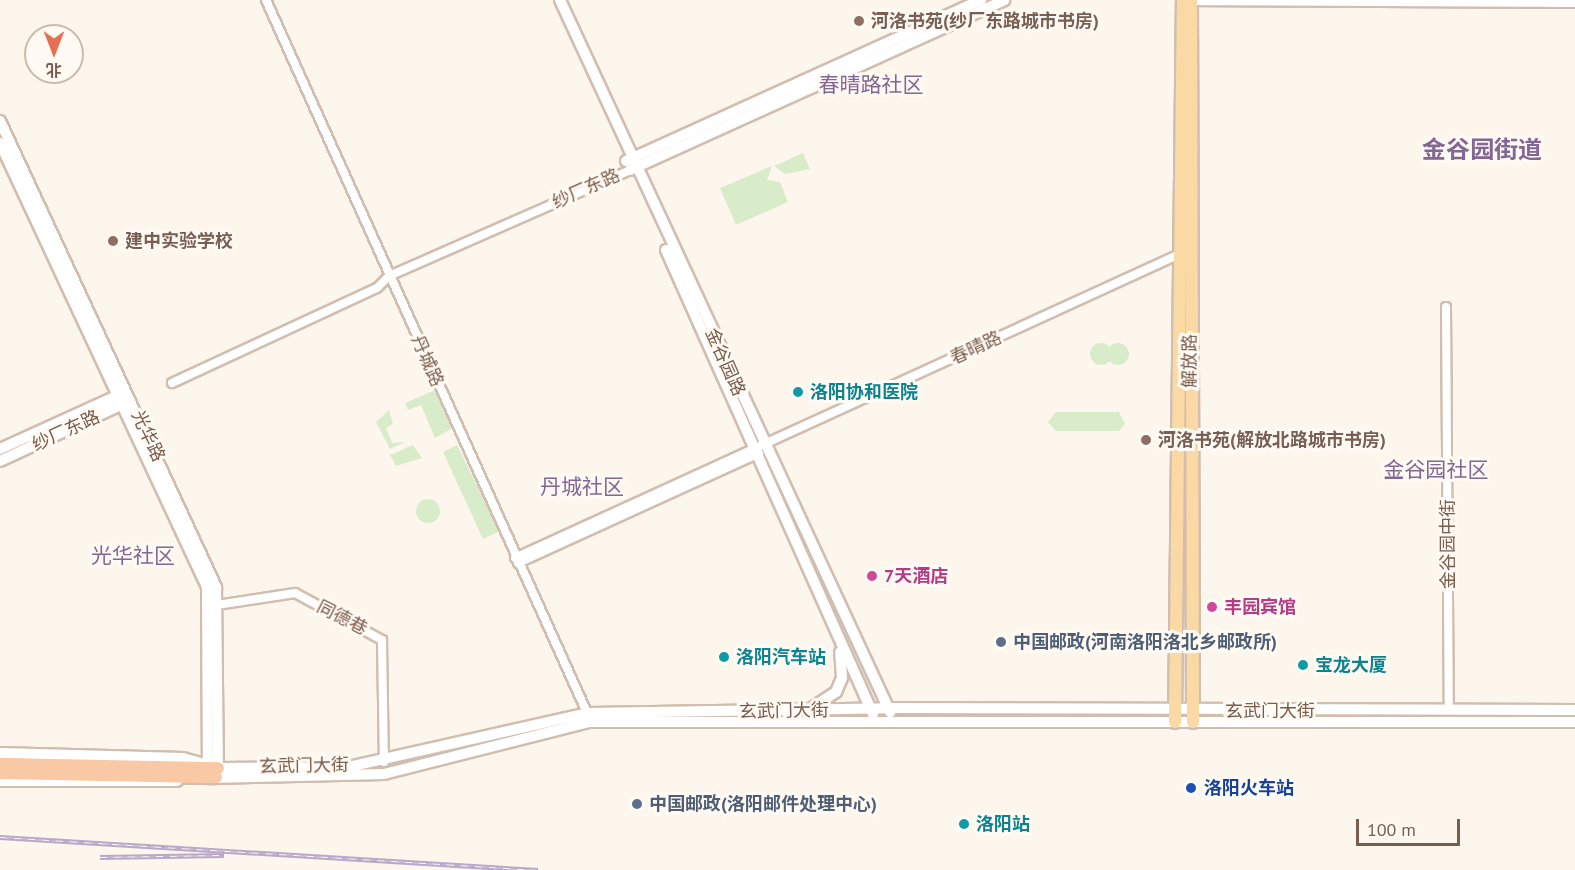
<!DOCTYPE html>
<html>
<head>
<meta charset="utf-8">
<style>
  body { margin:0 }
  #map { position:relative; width:1575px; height:870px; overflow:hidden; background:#fdf6ec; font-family:"PT Sans","Noto Sans SC",sans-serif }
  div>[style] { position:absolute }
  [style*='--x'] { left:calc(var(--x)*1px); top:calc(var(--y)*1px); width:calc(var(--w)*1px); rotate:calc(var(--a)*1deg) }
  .green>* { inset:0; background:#d8ecc9 }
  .round { border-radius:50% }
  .roads { filter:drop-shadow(2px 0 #d1beb0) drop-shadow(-2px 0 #d1beb0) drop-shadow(0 2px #d1beb0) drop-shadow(0 -2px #d1beb0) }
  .minor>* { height:8px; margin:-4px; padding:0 4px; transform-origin:4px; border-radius:4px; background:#fff }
  .secondary>* { height:10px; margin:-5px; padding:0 5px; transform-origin:5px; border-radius:5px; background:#fff }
  .primary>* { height:12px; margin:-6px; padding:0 6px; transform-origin:6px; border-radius:6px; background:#fbd9a5 }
  .trunk>* { height:12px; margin:-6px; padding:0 6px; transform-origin:6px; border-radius:6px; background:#f9c8a4 }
  .rail>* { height:4.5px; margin-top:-2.25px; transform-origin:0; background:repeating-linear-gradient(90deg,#fffaf3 0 7px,#b9a8c9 0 14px); box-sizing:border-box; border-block:2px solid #b9a8c9 }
  .dots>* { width:16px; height:16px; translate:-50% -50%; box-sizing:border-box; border:3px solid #fffaf3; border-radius:50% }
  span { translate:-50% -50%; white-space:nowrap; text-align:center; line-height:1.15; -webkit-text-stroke:6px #fffaf3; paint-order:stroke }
  .education-label { font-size:18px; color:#785e54; font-weight:700 }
  .left { translate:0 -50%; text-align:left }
  .street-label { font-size:18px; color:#7a5c4d }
  .culture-label { font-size:18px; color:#0d838f; font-weight:700 }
  .hotel-label { font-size:18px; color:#b23c85; font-weight:700 }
  .service-label { font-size:18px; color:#4e5e75; font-weight:700 }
  .transit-label { font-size:18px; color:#164399; font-weight:700 }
  .quarter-label { font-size:21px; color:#846695 }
  .district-label { font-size:24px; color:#846695; font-weight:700 }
  .north { position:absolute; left:24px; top:24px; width:60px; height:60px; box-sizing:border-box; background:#fffaf3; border:2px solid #cabbb1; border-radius:50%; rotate:180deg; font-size:16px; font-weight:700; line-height:24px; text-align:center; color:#7a5c4d }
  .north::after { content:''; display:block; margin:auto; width:21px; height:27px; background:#e76f51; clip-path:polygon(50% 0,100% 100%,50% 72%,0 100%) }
  .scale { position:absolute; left:1356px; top:819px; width:104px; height:27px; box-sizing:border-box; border:3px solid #7a5c4d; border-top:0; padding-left:8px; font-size:18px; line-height:21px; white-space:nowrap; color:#7a5c4d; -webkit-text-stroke:4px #fffaf3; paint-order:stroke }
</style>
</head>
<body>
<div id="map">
  <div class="green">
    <div style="clip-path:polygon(803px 153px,810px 169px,785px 174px,774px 166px)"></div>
    <div style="clip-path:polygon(772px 166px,767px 180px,780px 182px,788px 202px,736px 225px,720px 188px)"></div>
    <div class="round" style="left:1090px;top:343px;width:22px;height:22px"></div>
    <div class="round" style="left:1107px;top:343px;width:22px;height:22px"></div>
    <div style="clip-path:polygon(435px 390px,453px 428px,435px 438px,421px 405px,408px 410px,405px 403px)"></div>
    <div style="clip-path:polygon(389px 410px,393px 424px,386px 428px,392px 443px,405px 442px,390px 449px,376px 422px)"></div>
    <div style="clip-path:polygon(1056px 412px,1119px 412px,1125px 424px,1119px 431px,1056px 431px,1048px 422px)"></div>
    <div style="clip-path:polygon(413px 445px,422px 458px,396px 466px,390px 455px)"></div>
    <div style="clip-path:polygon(457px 445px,500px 531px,483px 539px,443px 452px)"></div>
    <div class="round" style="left:416px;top:499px;width:24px;height:24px"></div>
  </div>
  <div class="roads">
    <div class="minor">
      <div style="--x:266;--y:0;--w:786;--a:65.75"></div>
      <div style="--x:1446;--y:307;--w:403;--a:89.6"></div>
      <div style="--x:172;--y:383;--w:226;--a:-24.9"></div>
      <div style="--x:377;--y:288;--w:17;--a:-45"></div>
      <div style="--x:389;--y:276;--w:263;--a:-23.7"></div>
      <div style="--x:515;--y:558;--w:733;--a:-24.57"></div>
      <div style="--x:518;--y:563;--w:265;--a:-24.5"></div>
      <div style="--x:217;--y:605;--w:79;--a:-8.7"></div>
      <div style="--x:295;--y:593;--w:99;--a:28.4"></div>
      <div style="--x:382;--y:640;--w:122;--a:89.1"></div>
    </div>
    <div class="secondary">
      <div style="--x:560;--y:0;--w:785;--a:65.13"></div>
      <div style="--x:1183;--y:0;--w:392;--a:0.3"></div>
      <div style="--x:0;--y:121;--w:514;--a:65.13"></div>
      <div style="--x:216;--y:587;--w:181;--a:89.4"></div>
      <div style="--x:0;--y:143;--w:490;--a:65"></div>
      <div style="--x:207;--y:587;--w:176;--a:89.7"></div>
      <div style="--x:626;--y:161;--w:390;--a:-24.4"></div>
      <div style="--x:630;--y:170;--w:411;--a:-24.4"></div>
      <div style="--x:666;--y:250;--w:508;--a:65.96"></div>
      <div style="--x:0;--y:449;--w:131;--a:-24.4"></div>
      <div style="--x:0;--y:461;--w:138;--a:-24.9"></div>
      <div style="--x:812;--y:708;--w:29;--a:-34"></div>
      <div style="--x:836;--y:692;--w:15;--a:-67"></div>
      <div style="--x:842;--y:678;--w:26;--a:-94"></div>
      <div style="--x:0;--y:753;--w:183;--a:1.6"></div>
      <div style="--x:183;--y:758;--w:36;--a:16"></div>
      <div style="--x:218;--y:768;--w:130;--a:-0.4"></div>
      <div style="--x:348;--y:767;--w:246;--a:-12.7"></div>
      <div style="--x:588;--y:713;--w:302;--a:-0.9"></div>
      <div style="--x:890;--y:708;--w:685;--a:0.17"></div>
      <div style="--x:210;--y:778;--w:174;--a:-1.3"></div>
      <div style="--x:384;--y:774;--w:211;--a:-14.2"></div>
      <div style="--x:589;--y:722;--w:986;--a:0"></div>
      <div style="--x:0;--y:781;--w:177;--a:0"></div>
    </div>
    <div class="primary">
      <div style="--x:1191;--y:0;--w:722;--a:89.84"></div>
      <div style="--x:1175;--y:722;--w:722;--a:-89.37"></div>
    </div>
    <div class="trunk">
      <div style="--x:0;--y:764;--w:218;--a:1.1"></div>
      <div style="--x:0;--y:773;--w:216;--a:1.1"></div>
    </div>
  </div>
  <div class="rail">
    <div style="--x:0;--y:837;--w:539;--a:3.51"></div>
    <div style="--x:100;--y:857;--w:124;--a:-0.9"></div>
  </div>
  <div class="dots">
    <div style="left:859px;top:21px;background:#8d6e63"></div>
    <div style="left:113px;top:241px;background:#8d6e63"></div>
    <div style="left:798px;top:392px;background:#0f9aa8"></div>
    <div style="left:1146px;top:440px;background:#8d6e63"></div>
    <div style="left:872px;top:576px;background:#d1479c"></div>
    <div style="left:1212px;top:607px;background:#d1479c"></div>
    <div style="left:1001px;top:642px;background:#5c6f8a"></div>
    <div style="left:724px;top:657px;background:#0f9aa8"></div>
    <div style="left:1303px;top:665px;background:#0f9aa8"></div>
    <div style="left:1191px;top:788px;background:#1a4fb4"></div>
    <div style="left:637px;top:804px;background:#5c6f8a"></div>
    <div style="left:964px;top:824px;background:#0f9aa8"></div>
  </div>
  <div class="education-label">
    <span class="left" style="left:871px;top:21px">河洛书苑(纱厂东路城市书房)</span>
    <span class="left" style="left:125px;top:241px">建中实验学校</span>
    <span class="left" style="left:1158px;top:440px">河洛书苑(解放北路城市书房)</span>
  </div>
  <div class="street-label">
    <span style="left:586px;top:189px;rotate:-24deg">纱厂东路</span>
    <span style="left:976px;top:348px;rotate:-25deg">春晴路</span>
    <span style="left:427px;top:361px;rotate:66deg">丹城路</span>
    <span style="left:1190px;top:361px;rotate:-90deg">解放路</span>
    <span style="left:725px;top:362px;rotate:66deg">金谷园路</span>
    <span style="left:66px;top:431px;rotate:-25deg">纱厂东路</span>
    <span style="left:148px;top:436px;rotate:65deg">光华路</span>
    <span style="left:1448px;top:544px;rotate:-90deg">金谷园中街</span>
    <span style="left:342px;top:618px;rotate:27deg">同德巷</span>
    <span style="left:784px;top:711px;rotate:-1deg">玄武门大街</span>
    <span style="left:1270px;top:711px">玄武门大街</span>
    <span style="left:304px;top:766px;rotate:-1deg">玄武门大街</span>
  </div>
  <div class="culture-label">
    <span class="left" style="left:810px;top:392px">洛阳协和医院</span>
    <span class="left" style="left:736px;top:657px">洛阳汽车站</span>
    <span class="left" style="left:1315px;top:665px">宝龙大厦</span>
    <span class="left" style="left:976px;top:824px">洛阳站</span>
  </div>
  <div class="hotel-label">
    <span class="left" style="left:884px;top:576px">7天酒店</span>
    <span class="left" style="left:1224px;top:607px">丰园宾馆</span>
  </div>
  <div class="service-label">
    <span class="left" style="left:1013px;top:642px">中国邮政(河南洛阳洛北乡邮政所)</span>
    <span class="left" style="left:649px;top:804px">中国邮政(洛阳邮件处理中心)</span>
  </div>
  <div class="transit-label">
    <span class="left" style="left:1204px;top:788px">洛阳火车站</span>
  </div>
  <div class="quarter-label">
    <span style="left:871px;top:85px">春晴路社区</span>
    <span style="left:1436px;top:470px">金谷园社区</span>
    <span style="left:582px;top:487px">丹城社区</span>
    <span style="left:133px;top:556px">光华社区</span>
  </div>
  <div class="district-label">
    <span style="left:1482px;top:150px">金谷园街道</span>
  </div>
  <div class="north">北</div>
  <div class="scale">100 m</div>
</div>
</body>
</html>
